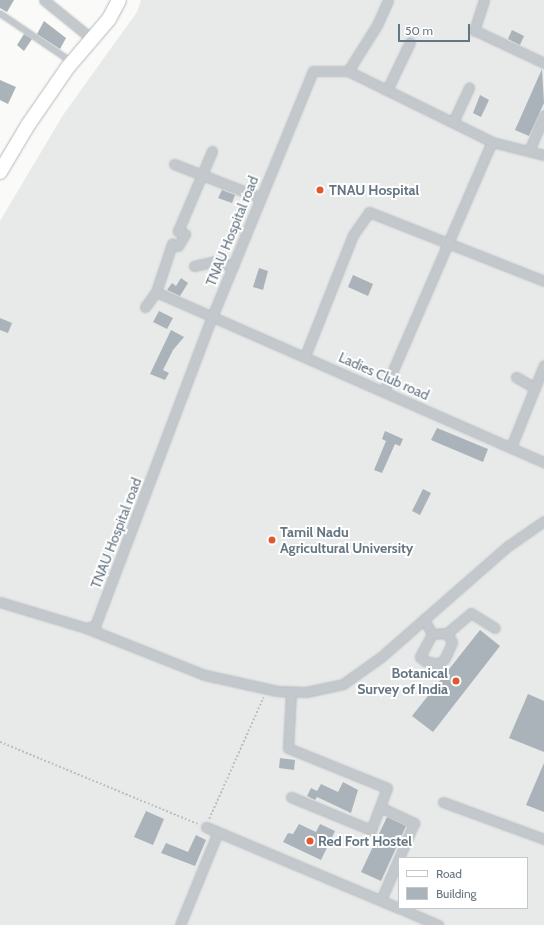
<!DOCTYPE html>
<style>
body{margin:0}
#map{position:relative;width:544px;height:925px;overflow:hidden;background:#fafaf8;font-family:Cabin,sans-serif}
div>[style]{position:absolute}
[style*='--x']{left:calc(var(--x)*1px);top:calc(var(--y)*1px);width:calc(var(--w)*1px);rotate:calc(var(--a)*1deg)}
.built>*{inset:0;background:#e8e9e9}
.building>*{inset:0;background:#aab3b9}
.path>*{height:1.5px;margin-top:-0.75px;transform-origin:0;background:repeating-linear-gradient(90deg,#bbbfc2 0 2px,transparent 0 4px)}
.roads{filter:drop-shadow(0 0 1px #b5babe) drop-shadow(0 0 1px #b5babe)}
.lane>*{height:4.5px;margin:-2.25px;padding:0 2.25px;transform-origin:2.25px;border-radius:2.25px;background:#c3c8cc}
.street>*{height:9px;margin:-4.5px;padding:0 4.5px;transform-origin:4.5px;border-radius:4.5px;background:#c3c8cc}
.primary>*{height:14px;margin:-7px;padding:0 7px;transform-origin:7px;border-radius:7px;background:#fff}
.dots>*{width:11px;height:11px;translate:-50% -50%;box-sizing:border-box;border:2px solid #fff;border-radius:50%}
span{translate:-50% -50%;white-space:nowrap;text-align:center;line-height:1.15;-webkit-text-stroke:4px #fff;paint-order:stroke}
.poi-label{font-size:14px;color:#657683;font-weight:700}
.left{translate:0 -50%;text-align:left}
.right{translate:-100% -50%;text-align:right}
.street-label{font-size:14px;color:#657683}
.legend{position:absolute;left:398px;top:857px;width:130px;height:52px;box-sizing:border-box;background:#fff;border:1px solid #c1c8cd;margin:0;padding:5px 7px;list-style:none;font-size:12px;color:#657683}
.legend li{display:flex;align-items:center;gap:8px;height:20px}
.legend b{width:20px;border:1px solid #c1c8cd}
.scale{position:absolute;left:398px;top:24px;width:72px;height:18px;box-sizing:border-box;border:2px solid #657683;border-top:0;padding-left:5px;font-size:12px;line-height:14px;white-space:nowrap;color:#657683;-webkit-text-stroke:3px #fff;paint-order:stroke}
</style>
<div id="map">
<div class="built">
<i style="clip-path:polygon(evenodd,141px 0,544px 0,544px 925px,0 925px,0 221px,63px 115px,137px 12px,141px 0,399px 858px,527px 858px,527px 908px,399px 908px,399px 858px)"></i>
</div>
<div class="building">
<i style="clip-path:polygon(0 0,14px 0,7px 12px,0 8px)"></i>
<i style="clip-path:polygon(44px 21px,66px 38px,60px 49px,37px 34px)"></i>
<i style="clip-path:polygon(512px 30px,524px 36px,520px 45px,508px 39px)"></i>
<i style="clip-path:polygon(24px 34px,32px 39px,24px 51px,17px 45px)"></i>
<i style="clip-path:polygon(542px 69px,544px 103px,529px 136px,515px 130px)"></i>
<i style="clip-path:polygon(0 80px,16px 87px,8px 104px,0 100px)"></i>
<i style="clip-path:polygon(480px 95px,489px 100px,481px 117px,473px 113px)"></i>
<i style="clip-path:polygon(222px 190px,235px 195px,232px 203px,218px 198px)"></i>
<i style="clip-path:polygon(259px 268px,268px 271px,263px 290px,253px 287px)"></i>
<i style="clip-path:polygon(353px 275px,373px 284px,368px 296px,348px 287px)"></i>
<i style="clip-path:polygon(181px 278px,188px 283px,180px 296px,167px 290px,172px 283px,176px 286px)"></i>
<i style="clip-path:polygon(159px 311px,173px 318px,167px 329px,153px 322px)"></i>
<i style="clip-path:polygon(0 318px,12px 323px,8px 333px,0 330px)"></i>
<i style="clip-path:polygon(171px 330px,184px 337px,173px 350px,163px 370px,169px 373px,165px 380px,150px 374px)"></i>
<i style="clip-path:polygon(437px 428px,488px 449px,483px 462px,431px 440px)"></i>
<i style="clip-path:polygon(385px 431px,403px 439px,400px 446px,395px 444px,382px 473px,374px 470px,386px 441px,382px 439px)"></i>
<i style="clip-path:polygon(423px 489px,431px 493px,420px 515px,412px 511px)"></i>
<i style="clip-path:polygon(480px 630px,500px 646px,433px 732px,412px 716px)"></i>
<i style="clip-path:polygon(528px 694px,544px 701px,544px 752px,509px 738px)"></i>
<i style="clip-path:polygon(280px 758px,295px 760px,294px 770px,279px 768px)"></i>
<i style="clip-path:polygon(544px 763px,544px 812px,526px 805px)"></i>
<i style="clip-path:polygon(343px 782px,358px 790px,351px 813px,317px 797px,315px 800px,307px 796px,311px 788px,317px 791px,321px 784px,338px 792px)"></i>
<i style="clip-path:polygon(146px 811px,164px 819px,153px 845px,134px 837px)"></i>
<i style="clip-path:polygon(387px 817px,406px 826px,381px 881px,361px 872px)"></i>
<i style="clip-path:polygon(299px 824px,316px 832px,320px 824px,335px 831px,321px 860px,283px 842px,288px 833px,293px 834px)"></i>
<i style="clip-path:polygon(196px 835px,206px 840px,195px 866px,161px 853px,166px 843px,188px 852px)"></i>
</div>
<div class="path">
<i style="--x:0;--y:742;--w:214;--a:22.5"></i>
<i style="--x:209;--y:819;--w:133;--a:-65.9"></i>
</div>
<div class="roads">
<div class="lane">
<i style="--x:0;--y:13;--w:86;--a:34.1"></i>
</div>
<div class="street">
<i style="--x:44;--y:0;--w:62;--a:39.1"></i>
<i style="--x:484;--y:0;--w:32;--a:108"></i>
<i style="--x:474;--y:30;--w:77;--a:25.2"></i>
<i style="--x:348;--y:71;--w:54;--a:-57.8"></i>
<i style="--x:377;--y:25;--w:27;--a:-66"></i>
<i style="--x:387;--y:90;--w:53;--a:-64.4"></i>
<i style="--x:453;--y:122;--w:38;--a:-65"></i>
<i style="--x:529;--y:151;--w:39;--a:-67"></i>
<i style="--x:174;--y:164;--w:93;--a:21.3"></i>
<i style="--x:194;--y:266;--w:22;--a:-13"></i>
<i style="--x:215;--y:261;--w:19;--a:16"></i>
<i style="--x:156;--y:292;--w:424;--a:23.7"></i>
<i style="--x:145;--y:307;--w:19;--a:-54"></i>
<i style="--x:156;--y:292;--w:51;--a:-71.6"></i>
<i style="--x:172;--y:244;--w:6;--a:18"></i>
<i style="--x:178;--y:246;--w:14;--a:-60"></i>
<i style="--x:185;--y:234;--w:8;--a:-157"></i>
<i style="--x:178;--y:231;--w:87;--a:-67"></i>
<i style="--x:305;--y:356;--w:130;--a:-68.4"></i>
<i style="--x:353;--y:235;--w:28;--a:-55"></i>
<i style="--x:369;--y:212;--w:188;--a:21.5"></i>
<i style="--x:516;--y:377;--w:22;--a:30"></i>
<i style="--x:384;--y:391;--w:271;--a:-66.6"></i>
<i style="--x:511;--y:447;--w:88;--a:-68.1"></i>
<i style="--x:0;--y:602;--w:90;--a:16.8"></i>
<i style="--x:86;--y:628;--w:128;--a:21.6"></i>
<i style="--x:205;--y:675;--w:74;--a:12.5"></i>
<i style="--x:277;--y:691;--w:29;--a:2"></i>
<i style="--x:306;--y:692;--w:38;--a:-12"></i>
<i style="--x:343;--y:684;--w:47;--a:-35.4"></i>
<i style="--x:381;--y:657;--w:169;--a:-41.2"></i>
<i style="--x:508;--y:546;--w:44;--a:-34.8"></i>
<i style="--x:424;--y:619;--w:17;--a:62"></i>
<i style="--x:432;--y:634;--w:26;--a:118"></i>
<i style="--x:420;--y:657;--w:6;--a:39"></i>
<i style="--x:425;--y:661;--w:14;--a:12"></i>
<i style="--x:439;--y:664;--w:8;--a:-45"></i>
<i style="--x:445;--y:658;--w:17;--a:-66"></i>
<i style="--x:452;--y:642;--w:10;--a:-119"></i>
<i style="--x:86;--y:628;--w:9;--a:-13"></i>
<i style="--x:95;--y:626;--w:330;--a:-69.3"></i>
<i style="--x:212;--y:317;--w:266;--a:-67.7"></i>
<i style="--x:313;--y:71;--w:35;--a:0"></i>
<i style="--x:348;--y:71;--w:161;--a:26.2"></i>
<i style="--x:492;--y:142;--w:54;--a:14"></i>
<i style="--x:432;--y:634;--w:15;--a:-4"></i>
<i style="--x:447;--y:633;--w:31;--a:-40"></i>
<i style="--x:471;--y:613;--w:28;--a:32"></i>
<i style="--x:291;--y:797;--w:87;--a:22.4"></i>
<i style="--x:371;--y:830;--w:45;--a:-69.1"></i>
<i style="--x:387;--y:788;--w:107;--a:-158"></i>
<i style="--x:288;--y:748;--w:56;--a:-86.9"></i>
<i style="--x:443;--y:802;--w:108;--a:20.1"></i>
<i style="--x:380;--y:807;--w:38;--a:25"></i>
<i style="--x:414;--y:823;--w:84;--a:113.2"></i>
<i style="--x:206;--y:827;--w:209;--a:22.8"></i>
<i style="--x:399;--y:908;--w:43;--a:23.6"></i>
<i style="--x:180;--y:925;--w:100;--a:-67.8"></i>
</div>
<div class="primary">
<i style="--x:0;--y:172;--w:55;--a:-59.2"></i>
<i style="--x:28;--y:125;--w:70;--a:-55.4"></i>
<i style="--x:68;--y:67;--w:63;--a:-49.5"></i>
<i style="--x:109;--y:19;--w:21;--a:-62"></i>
</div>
</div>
<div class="dots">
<i style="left:320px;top:190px;background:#e4572e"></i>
<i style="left:272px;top:540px;background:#e4572e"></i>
<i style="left:456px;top:681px;background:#e4572e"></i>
<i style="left:310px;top:841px;background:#e4572e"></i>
</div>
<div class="poi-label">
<span class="left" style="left:329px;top:190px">TNAU Hospital</span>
<span class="left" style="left:280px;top:540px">Tamil Nadu<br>Agricultural University</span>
<span class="right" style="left:448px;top:681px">Botanical<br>Survey of India</span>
<span class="left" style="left:318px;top:841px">Red Fort Hostel</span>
</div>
<div class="street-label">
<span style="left:232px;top:231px;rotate:-68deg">TNAU Hospital road</span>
<span style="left:384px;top:376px;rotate:24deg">Ladies Club road</span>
<span style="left:116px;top:533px;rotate:-69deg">TNAU Hospital road</span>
</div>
<ul class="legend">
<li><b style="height:5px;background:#fff"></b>Road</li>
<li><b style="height:11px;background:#aab3b9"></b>Building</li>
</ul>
<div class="scale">50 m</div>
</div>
